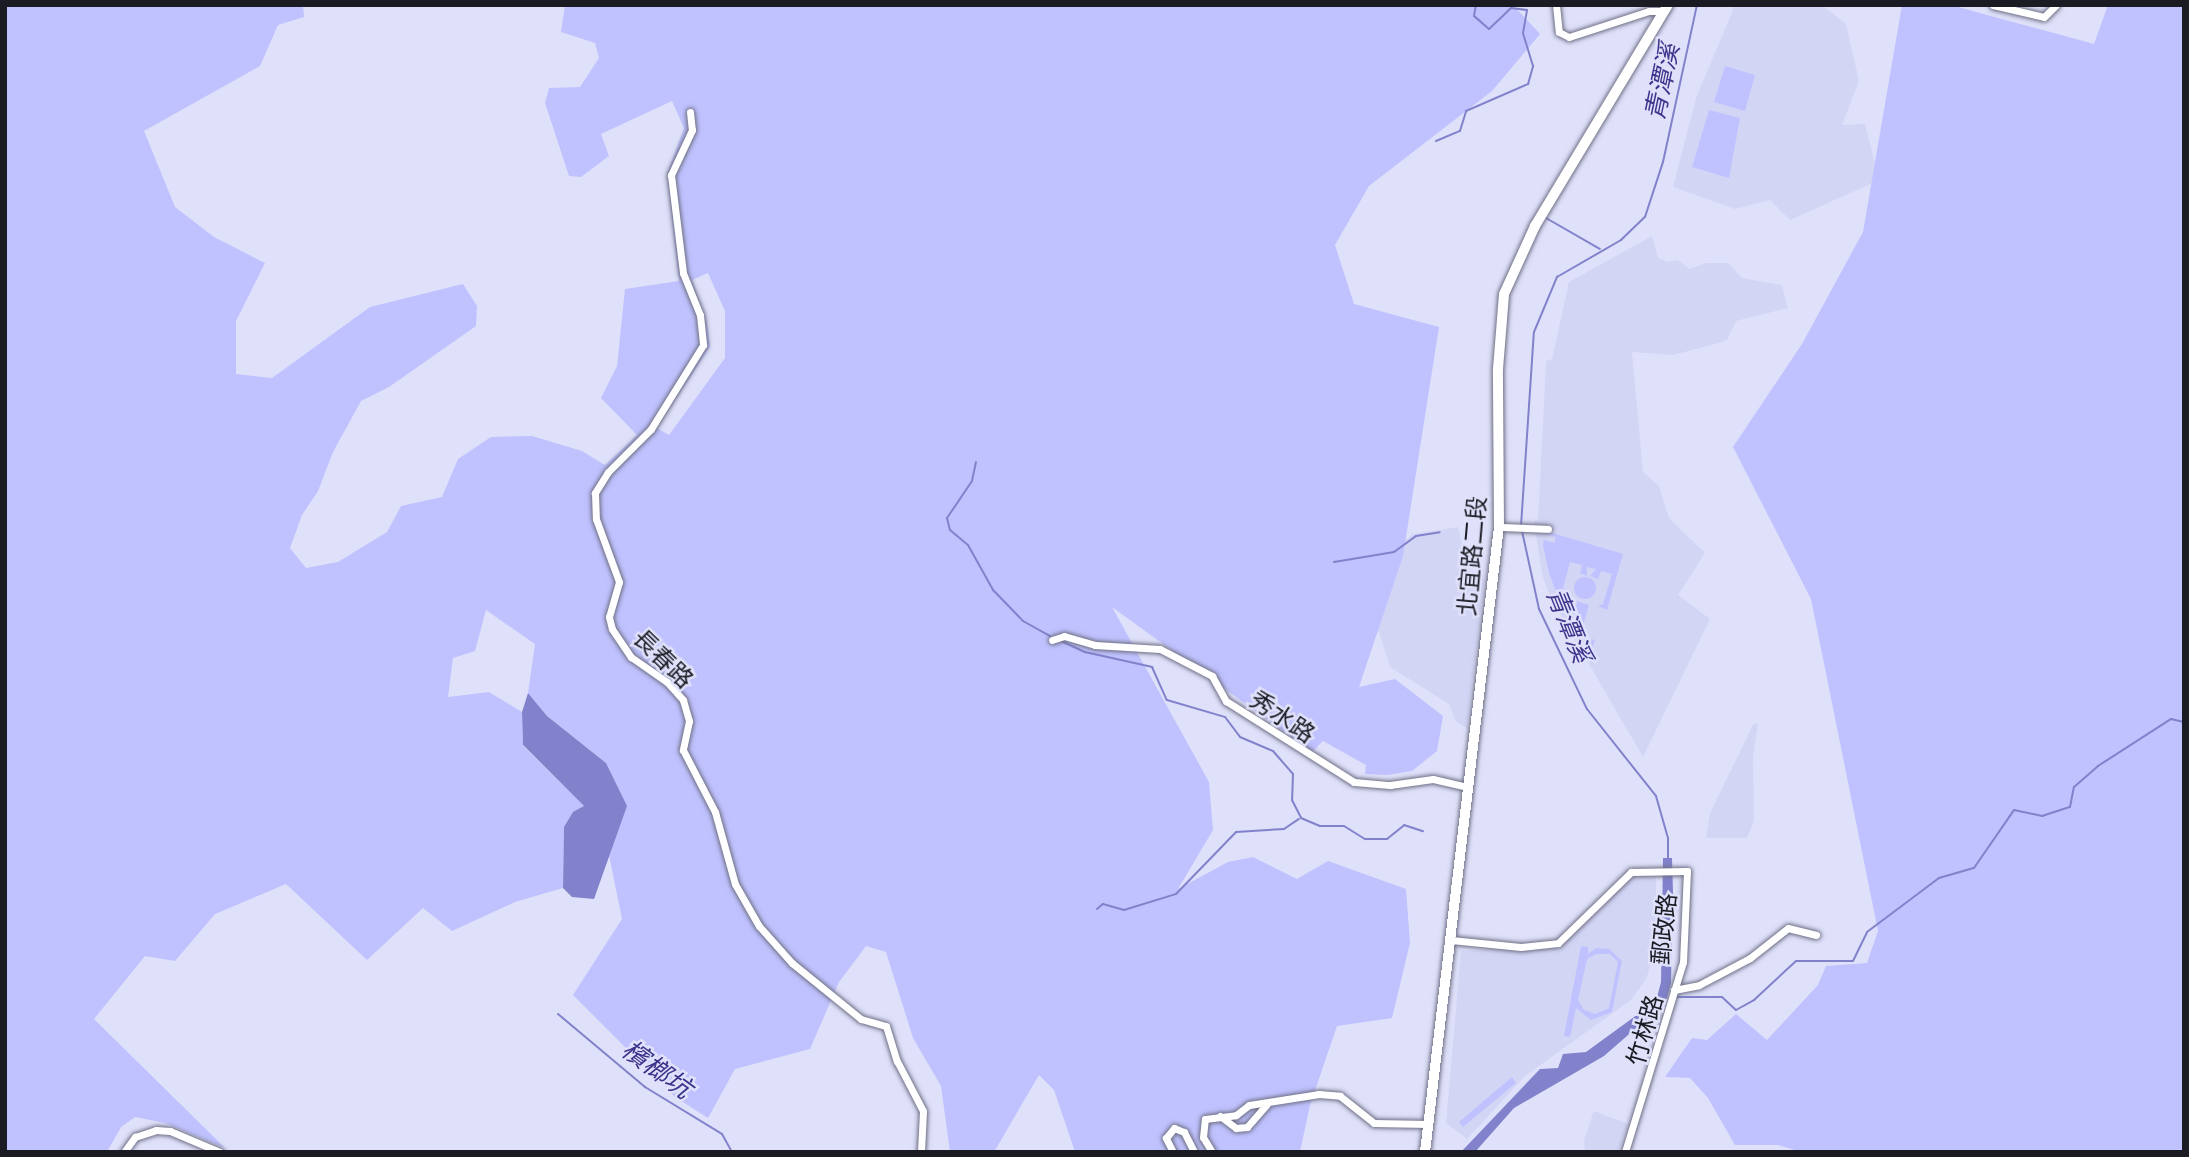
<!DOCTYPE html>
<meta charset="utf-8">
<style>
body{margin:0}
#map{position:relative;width:2189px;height:1157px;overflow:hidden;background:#dfe1fa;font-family:Manrope,"Noto Sans TC",sans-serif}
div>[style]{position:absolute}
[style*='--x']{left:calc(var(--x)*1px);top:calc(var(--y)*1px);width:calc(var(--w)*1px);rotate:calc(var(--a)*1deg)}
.built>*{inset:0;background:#d3d5f5}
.green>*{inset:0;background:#bfc2fe}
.round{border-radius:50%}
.water>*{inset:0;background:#8182cb}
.stream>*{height:2px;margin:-1px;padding:0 1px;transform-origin:1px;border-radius:1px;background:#8182cb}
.roads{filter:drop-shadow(0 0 2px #6f7086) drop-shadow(0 0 2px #6f7086)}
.minor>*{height:7px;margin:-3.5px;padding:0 3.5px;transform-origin:3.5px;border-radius:3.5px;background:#fff}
.major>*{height:10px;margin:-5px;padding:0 5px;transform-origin:5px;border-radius:5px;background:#fff}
span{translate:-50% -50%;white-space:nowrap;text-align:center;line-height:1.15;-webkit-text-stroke:5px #dfe1fa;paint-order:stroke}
.street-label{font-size:24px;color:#1a1b23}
.water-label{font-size:26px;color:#3d358c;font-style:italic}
.frame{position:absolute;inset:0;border:7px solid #1a1b23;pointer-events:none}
</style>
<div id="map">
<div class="built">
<i style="clip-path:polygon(1735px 5px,1822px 5px,1846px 24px,1859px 81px,1842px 125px,1865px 124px,1879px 180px,1790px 220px,1770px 200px,1735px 209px,1673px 187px,1696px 98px)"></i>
<i style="clip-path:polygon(1652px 236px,1658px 258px,1668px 262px,1678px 260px,1689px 269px,1706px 263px,1728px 263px,1742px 278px,1782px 285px,1788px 308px,1736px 321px,1727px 340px,1715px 344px,1673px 355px,1632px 352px,1643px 472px,1659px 486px,1669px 518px,1705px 553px,1678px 595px,1710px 619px,1643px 757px,1551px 599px,1542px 574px,1534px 521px,1538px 520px,1546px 361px,1552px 359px,1569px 282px)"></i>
<i style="clip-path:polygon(1458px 527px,1469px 571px,1483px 573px,1484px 582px,1467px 728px,1456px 722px,1449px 704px,1390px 667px,1376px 623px,1393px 550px,1413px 534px)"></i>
<i style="clip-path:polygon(1758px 723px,1753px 758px,1754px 821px,1747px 838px,1706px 838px,1710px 813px,1753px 725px)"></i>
<i style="clip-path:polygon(1656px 874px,1656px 949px,1646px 979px,1631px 1000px,1525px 1076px,1467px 1139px,1446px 1123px,1461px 951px,1561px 946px,1621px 883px,1633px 875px)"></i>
<i style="clip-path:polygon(1594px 1111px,1628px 1124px,1618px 1152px,1585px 1152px,1584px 1140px)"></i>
</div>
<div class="green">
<i style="clip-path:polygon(evenodd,5px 5px,303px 5px,304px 17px,278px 25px,260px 66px,144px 131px,175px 207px,214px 237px,265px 263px,236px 321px,236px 374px,272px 378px,370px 307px,463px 284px,477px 306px,476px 326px,389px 387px,361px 401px,333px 452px,318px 491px,302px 515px,290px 548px,306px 568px,338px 562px,387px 532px,401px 506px,442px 497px,458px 459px,491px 437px,532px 436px,582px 451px,605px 465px,637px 435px,601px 398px,617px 366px,625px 289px,679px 281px,667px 174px,684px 128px,672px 101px,601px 134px,609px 156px,581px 177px,569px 176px,545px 103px,549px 88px,580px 87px,599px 58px,595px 43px,561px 32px,565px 5px,1513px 5px,1540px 34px,1492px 91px,1369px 186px,1335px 245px,1354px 304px,1439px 327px,1403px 556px,1359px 687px,1395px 679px,1443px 716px,1437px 751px,1412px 771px,1387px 775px,1365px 774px,1366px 765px,1323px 741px,1312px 752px,1112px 607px,1209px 782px,1213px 830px,1178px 889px,1228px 862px,1253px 857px,1297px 879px,1328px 861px,1406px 889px,1410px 943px,1392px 1018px,1337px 1026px,1310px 1105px,1300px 1152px,1075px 1152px,1054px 1090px,1039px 1075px,994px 1152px,950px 1152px,941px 1086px,913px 1038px,886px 952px,866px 946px,839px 982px,810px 1049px,735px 1069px,708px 1118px,675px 1097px,573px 995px,622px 919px,608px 850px,626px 806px,606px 763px,547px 716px,528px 693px,535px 644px,486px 610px,475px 651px,453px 658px,448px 697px,489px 692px,522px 712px,523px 746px,585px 807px,564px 827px,563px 888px,515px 902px,452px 931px,423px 908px,367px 960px,286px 884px,215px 914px,175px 961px,145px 956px,94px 1019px,225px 1148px,165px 1123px,135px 1117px,121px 1127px,107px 1152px,5px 1152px,5px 5px,708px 273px,725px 311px,725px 358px,669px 435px,657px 428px,710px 347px,707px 322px,692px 280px,708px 273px)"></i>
<i style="clip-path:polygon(1902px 5px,1951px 5px,2094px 44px,2108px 5px,2184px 5px,2184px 1152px,1801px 1152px,1778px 1145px,1735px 1145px,1708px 1098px,1690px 1078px,1665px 1077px,1692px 1038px,1707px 1040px,1736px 1014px,1767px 1040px,1818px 985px,1826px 966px,1867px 963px,1878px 931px,1811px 599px,1733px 447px,1802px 344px,1863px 232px)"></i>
<i style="clip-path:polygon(1725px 66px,1755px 75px,1745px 111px,1714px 102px)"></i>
<i style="clip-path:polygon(1709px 110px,1740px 118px,1729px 178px,1692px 167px)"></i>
<i style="clip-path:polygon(1549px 532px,1623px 554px,1607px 610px,1598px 606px,1603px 604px,1612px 574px,1601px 571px,1598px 579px,1590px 576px,1596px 569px,1587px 567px,1587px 576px,1580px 573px,1582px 565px,1570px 562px,1562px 592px,1566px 598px,1589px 605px,1580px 636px,1595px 640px,1590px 654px,1558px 597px,1549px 573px,1543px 545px,1544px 540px,1554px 543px,1556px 537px,1546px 534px)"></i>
<i class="round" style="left:1574px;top:577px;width:22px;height:22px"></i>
<i style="clip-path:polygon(evenodd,1581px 946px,1588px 947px,1588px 954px,1596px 948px,1609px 949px,1622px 961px,1612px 1012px,1591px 1020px,1576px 1008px,1570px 1037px,1564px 1036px,1581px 946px,1596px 954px,1610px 954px,1618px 962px,1609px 1008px,1595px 1014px,1584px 1010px,1578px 1000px,1587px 959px,1596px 954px)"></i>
<i style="clip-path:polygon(1512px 1077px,1516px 1083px,1463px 1127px,1459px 1122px)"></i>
</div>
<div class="water">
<i style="clip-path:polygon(528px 693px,547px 716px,606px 763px,627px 806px,594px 899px,572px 897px,563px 888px,564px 827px,573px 812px,584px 806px,523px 745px,522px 712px)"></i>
<i style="clip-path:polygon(1663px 858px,1672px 858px,1673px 893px,1671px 983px,1666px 1002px,1604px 1056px,1514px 1108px,1475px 1152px,1461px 1152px,1540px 1069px,1558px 1068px,1563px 1054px,1586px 1052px,1656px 1001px,1661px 982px)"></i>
</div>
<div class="stream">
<i style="--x:1436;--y:141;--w:26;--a:-23"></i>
<i style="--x:1460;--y:131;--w:21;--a:-73"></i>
<i style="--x:1466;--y:111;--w:68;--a:-23.5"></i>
<i style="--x:1528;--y:84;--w:19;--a:-74"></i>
<i style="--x:1533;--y:66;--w:34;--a:-107"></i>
<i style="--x:1523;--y:33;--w:23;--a:-80"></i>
<i style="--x:1527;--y:10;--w:16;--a:-173"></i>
<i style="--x:1511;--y:8;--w:30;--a:136"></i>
<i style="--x:1489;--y:29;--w:20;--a:-139"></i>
<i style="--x:1474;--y:16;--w:11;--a:-80"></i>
<i style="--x:1546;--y:218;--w:62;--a:29.9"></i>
<i style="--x:976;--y:462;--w:19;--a:102"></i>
<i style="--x:972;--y:481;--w:45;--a:124"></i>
<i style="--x:947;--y:518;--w:12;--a:76"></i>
<i style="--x:950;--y:530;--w:23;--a:40"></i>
<i style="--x:968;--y:545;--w:51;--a:60.9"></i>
<i style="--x:993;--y:590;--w:43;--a:45.9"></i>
<i style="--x:1023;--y:621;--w:31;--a:29"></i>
<i style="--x:1521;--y:526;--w:194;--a:-86.2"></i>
<i style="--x:1534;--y:332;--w:60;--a:-67.3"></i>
<i style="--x:1557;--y:277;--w:74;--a:-30"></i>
<i style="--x:1621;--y:240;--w:33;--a:-44"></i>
<i style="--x:1645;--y:217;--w:58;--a:-71.9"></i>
<i style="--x:1663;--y:162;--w:161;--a:-77.8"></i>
<i style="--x:1522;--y:531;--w:80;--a:77.7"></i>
<i style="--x:1539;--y:609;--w:111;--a:64.4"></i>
<i style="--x:1587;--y:709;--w:111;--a:51.6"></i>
<i style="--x:1656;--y:796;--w:44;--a:74.1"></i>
<i style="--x:1668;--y:838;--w:20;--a:90"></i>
<i style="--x:1334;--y:562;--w:61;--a:-9.5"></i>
<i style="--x:1394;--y:552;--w:27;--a:-36"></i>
<i style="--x:1416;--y:536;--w:24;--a:-9"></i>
<i style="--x:1059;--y:640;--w:29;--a:25"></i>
<i style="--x:1085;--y:652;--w:69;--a:12.6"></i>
<i style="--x:1152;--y:667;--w:36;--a:66"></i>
<i style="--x:1167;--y:700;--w:60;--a:16.3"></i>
<i style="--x:1225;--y:717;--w:25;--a:53"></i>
<i style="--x:1240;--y:737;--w:36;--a:23"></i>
<i style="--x:1273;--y:751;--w:30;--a:49"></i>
<i style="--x:1293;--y:774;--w:26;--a:92"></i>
<i style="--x:1292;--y:800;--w:20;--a:63"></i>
<i style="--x:1301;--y:818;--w:21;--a:23"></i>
<i style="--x:1320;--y:826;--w:24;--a:0"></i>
<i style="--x:1344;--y:826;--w:25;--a:32"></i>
<i style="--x:1365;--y:839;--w:22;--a:0"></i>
<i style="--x:1387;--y:839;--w:22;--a:-39"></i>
<i style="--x:1404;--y:825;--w:20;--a:18"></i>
<i style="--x:1097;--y:909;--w:8;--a:-40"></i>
<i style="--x:1103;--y:904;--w:22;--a:16"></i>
<i style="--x:1124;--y:910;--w:54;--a:-17.1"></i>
<i style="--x:1176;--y:894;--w:86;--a:-45.9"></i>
<i style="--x:1236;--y:832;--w:48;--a:-3.6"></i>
<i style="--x:1284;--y:829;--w:18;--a:-34"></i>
<i style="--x:1675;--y:997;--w:47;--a:0"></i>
<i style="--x:1722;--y:997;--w:19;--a:43"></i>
<i style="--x:1736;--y:1010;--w:21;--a:-29"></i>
<i style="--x:1754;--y:1000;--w:57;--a:-42.9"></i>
<i style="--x:1796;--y:961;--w:57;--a:0"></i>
<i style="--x:1853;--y:961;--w:32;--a:-64"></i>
<i style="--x:1867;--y:932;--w:90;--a:-36.9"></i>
<i style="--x:1939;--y:878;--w:36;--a:-16"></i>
<i style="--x:1974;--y:868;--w:70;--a:-55.4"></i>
<i style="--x:2014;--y:810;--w:29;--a:12"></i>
<i style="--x:2042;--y:816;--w:29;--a:-18"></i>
<i style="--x:2070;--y:807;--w:20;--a:-79"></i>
<i style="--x:2074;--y:787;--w:32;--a:-41"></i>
<i style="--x:2098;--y:766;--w:87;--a:-32.8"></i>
<i style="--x:2171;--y:719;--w:13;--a:13"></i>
<i style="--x:558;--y:1014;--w:114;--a:40"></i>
<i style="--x:645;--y:1087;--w:90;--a:31.4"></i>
<i style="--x:722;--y:1134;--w:21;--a:61"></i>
</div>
<div class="roads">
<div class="minor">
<i style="--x:1556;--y:5;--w:27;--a:84"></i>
<i style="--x:1559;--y:32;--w:11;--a:27"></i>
<i style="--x:1569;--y:37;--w:84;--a:-18"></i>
<i style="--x:1649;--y:11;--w:15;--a:0"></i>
<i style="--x:1993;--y:5;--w:52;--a:13.2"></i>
<i style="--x:2044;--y:17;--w:17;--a:-45"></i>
<i style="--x:690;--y:112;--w:18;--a:84"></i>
<i style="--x:692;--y:130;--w:50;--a:115"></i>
<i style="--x:671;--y:175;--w:99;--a:83"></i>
<i style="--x:683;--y:273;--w:45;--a:68"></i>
<i style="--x:700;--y:315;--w:30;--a:84"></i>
<i style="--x:703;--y:345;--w:99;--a:121.8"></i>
<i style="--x:651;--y:429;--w:61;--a:135"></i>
<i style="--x:608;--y:472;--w:25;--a:122"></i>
<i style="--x:595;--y:493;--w:26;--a:88"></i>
<i style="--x:596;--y:519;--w:67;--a:69.9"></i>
<i style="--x:619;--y:582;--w:36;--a:106"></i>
<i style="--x:609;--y:617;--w:12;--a:76"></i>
<i style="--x:612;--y:629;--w:34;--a:56"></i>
<i style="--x:631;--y:657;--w:44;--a:34.8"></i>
<i style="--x:667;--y:682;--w:24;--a:48"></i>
<i style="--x:683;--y:700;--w:22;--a:74"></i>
<i style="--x:689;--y:721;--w:30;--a:102"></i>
<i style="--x:683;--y:750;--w:70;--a:62.7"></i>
<i style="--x:715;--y:812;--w:75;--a:74.5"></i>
<i style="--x:735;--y:884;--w:48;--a:60.3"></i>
<i style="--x:759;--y:926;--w:50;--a:48.3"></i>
<i style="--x:792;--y:963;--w:89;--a:39.1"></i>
<i style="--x:861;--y:1019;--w:26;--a:16"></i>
<i style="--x:886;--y:1026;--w:37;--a:73"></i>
<i style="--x:897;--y:1061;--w:56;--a:62.5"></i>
<i style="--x:923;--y:1111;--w:41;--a:92.8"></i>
<i style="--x:1499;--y:527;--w:49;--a:2.3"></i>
<i style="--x:1052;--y:640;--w:13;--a:-18"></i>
<i style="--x:1064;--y:636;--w:32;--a:16"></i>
<i style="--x:1095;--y:645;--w:65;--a:3.5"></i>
<i style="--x:1160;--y:649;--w:59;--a:27.4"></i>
<i style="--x:1212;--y:676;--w:29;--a:61"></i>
<i style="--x:1226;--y:701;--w:151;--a:32.3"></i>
<i style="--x:1354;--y:782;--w:36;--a:5"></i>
<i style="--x:1390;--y:785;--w:43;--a:-7.9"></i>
<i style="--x:1433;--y:779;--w:36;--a:13"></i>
<i style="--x:1451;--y:940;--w:70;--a:5.7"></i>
<i style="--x:1521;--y:947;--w:37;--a:-6"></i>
<i style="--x:1558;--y:943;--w:102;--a:-44.2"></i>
<i style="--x:1631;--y:872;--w:56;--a:-1"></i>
<i style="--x:1687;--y:871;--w:91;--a:92.5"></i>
<i style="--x:1683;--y:962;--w:199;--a:107"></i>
<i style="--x:1674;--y:990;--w:25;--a:-11"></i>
<i style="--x:1699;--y:985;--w:58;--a:-27.9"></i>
<i style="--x:1750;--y:958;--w:48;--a:-38.3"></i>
<i style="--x:1788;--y:928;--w:29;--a:14"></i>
<i style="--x:1220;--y:1116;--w:20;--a:37"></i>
<i style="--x:1236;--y:1128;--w:11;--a:-5"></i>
<i style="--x:1247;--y:1127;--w:30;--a:-49"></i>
<i style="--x:124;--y:1152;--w:19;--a:-54"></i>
<i style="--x:135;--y:1137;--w:22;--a:-18"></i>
<i style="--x:156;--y:1130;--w:14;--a:4"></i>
<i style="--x:170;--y:1131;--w:54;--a:22.8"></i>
<i style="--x:1173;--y:1152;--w:16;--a:-117"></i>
<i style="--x:1166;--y:1138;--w:13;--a:-51"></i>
<i style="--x:1174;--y:1128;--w:11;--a:22"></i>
<i style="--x:1184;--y:1132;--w:22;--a:63"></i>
<i style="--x:1212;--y:1152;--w:17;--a:-121"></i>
<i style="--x:1203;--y:1137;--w:18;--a:-84"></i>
<i style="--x:1205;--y:1119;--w:31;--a:-7"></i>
<i style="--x:1236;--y:1115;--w:16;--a:-38"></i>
<i style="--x:1249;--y:1105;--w:71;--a:-8.9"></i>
<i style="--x:1319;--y:1094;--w:21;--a:5"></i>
<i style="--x:1340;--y:1096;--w:43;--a:38.5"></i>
<i style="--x:1374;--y:1123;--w:55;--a:1"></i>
</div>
<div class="major">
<i style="--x:1425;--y:1152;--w:629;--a:-83.25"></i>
<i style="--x:1499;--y:527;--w:158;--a:-90.4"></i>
<i style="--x:1498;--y:369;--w:75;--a:-85.4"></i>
<i style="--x:1504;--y:294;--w:75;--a:-65.5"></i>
<i style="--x:1535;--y:226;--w:258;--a:-59"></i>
</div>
</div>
<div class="street-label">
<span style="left:1471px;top:556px;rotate:-85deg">北宜路二段</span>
<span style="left:664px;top:658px;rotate:44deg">長春路</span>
<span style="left:1283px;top:716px;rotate:34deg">秀水路</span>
<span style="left:1663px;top:929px;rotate:-84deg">郵政路</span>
<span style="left:1644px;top:1030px;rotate:-74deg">竹林路</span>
</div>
<div class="water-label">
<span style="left:1662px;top:82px;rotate:-78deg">青潭溪</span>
<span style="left:1569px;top:625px;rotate:68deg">青潭溪</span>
<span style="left:657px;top:1069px;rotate:36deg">檳榔坑</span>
</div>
<div class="frame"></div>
</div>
